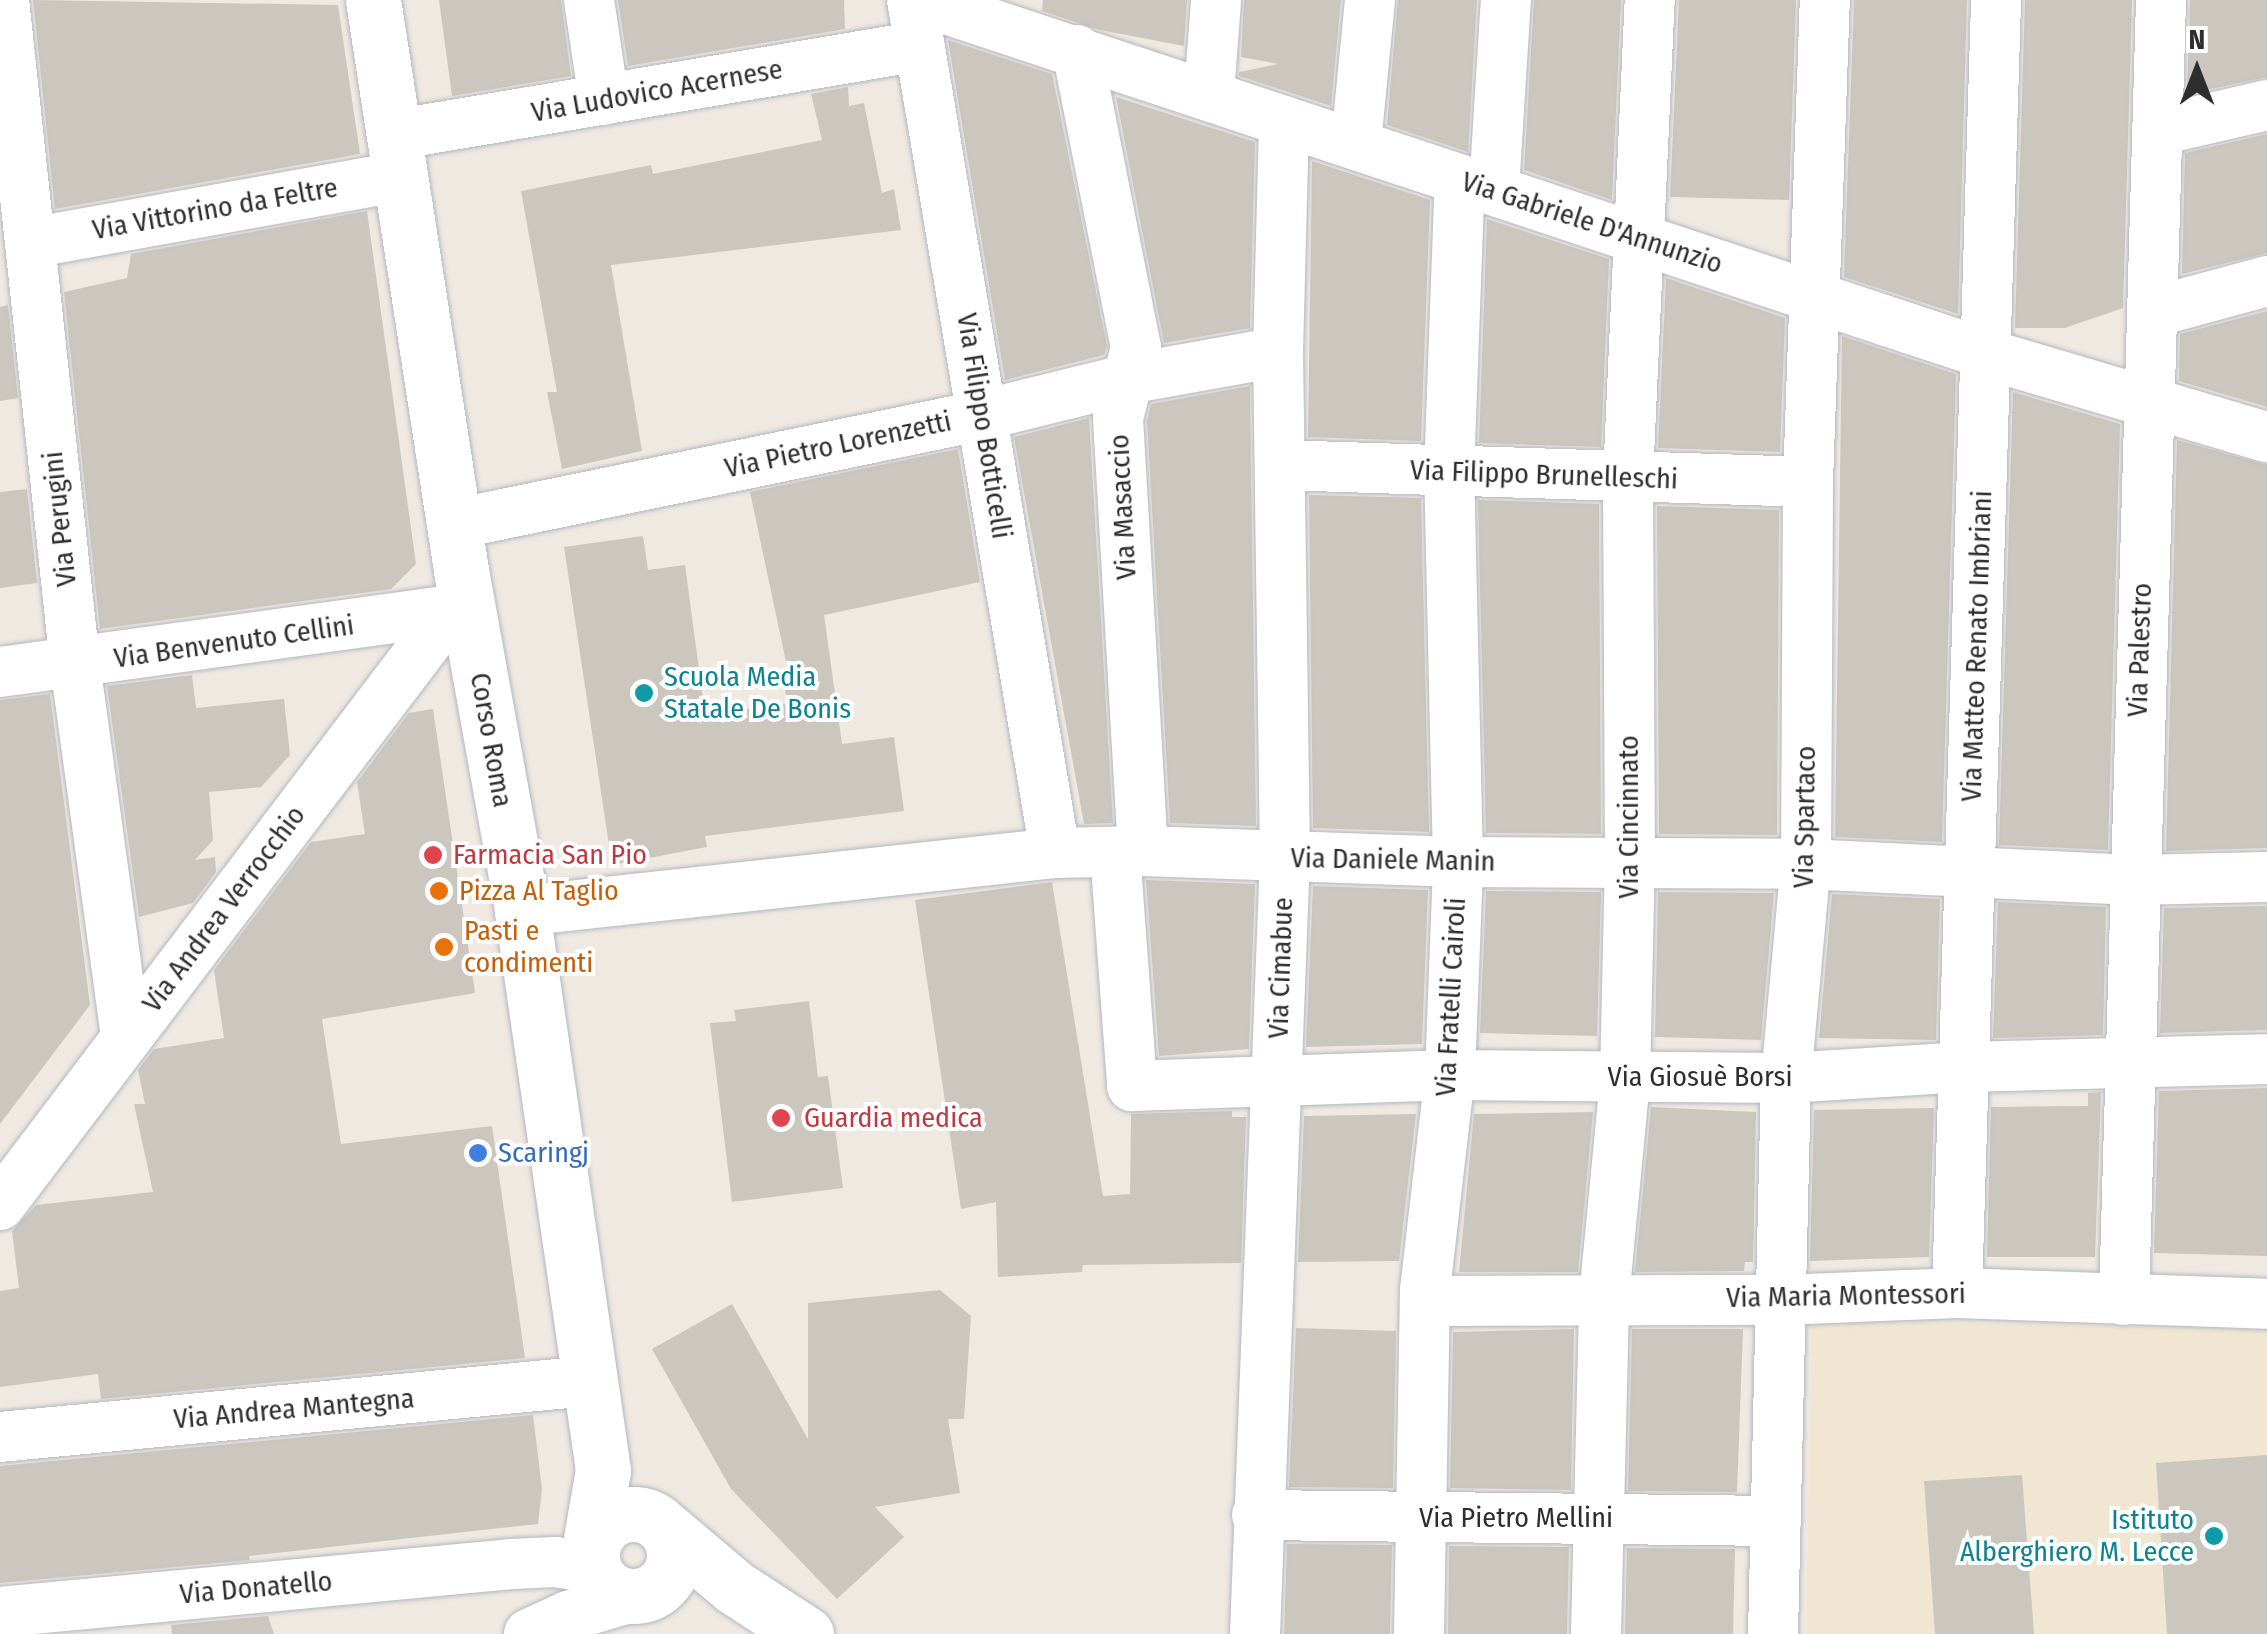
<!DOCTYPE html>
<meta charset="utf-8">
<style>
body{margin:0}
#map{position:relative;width:2267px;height:1634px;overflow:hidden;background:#efe9e1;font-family:"Fira Sans Condensed",sans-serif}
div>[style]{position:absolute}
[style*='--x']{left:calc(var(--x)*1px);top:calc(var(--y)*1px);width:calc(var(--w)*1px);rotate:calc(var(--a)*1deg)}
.education>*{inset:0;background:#f0e6d1}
.building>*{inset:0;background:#cbc7bf}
.roads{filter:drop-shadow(0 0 2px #b4b7c1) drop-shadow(0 0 2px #b4b7c1)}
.street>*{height:50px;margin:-25px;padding:0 25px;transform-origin:25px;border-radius:25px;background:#fff}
.secondary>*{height:55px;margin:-27.5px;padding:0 27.5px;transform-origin:27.5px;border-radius:27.5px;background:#fff}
.secondary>.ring{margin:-27.5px;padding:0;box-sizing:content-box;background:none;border:55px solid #fff;border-radius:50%}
.dots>*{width:28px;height:28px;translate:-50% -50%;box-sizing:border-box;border:5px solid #fff;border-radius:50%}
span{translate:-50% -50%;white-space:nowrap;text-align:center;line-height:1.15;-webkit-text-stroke:8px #fff;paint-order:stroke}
.street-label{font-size:28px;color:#2e2e2e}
.culture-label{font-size:28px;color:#0d838f}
.left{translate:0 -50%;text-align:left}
.right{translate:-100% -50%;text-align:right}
.health-label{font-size:28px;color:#be3a42}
.food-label{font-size:28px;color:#c56008}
.shop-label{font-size:28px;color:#366cbe}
.north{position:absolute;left:2147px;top:20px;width:100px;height:100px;-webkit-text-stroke:8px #fff;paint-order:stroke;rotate:0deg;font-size:28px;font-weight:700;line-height:40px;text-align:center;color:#2e2e2e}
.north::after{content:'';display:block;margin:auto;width:35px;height:45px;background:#2e2e2e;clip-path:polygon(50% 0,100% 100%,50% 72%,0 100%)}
</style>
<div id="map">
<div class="education">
<i style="clip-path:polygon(1812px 1321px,2267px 1329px,2267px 1634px,1806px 1634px)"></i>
</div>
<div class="building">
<i style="clip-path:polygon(33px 0,338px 5px,360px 154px,55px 209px)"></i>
<i style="clip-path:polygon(439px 0,561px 0,571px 76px,452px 96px)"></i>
<i style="clip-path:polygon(618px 0,844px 0,845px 29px,628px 66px)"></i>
<i style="clip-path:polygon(1043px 0,1187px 0,1184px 46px,1100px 30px,1042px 11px)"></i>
<i style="clip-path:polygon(1244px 0,1341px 0,1331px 106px,1239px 76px,1239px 72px,1278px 64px,1241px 57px)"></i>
<i style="clip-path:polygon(1398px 0,1477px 0,1468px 152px,1387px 125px)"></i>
<i style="clip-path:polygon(1534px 0,1621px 0,1612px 200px,1524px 170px)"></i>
<i style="clip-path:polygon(1679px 0,1796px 0,1789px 200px,1670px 197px)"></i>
<i style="clip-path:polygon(1854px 0,1967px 0,1958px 314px,1844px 277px)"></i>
<i style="clip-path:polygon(2025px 0,2132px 0,2123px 308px,2065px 328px,2015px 328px)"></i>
<i style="clip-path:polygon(2190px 0,2267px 0,2267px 77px,2187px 94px)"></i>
<i style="clip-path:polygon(948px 40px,1052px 74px,1107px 346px,1104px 355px,1005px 380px)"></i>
<i style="clip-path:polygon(848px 87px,849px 106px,864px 103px,882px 193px,894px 189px,901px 230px,611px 265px,642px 451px,562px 469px,547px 392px,557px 392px,521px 191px,651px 165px,653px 174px,822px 140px,811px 94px)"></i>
<i style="clip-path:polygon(1116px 97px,1255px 142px,1250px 328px,1164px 343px)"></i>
<i style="clip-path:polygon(2267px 134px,2267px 253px,2182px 274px,2185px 153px)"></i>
<i style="clip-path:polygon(1312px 161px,1430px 200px,1421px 441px,1308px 437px)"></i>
<i style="clip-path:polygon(367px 211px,416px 564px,391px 589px,100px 629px,64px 292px,127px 278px,131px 254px)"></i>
<i style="clip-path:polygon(1487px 219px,1609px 259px,1601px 447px,1479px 443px)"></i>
<i style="clip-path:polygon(1666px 278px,1785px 318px,1780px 452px,1658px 448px)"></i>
<i style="clip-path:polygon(8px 305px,18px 398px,0 401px,0 307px)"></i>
<i style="clip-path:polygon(2267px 311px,2267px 407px,2179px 381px,2180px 334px)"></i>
<i style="clip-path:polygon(1842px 336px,1956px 374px,1942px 842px,1835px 837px)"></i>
<i style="clip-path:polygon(1250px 386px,1256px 826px,1170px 823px,1147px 421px,1151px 404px)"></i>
<i style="clip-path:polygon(2013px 392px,2120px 424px,2108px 850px,1999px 845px)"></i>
<i style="clip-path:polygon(1089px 418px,1113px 823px,1084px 824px,1014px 437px)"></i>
<i style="clip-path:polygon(2177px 440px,2267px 465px,2267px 848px,2166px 851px)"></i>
<i style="clip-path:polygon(958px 449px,980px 582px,824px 615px,842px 744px,894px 737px,904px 811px,705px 836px,707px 847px,612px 865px,564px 547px,643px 536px,648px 570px,685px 565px,705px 714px,787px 704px,784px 682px,790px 681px,750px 492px)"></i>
<i style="clip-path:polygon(27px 489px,37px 583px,0 588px,0 492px)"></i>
<i style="clip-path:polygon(1309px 495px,1421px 498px,1429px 832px,1313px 828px)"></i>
<i style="clip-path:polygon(1478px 500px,1599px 504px,1601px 834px,1486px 833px)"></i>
<i style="clip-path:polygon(1657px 506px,1779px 510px,1777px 835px,1659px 834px)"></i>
<i style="clip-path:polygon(192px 675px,196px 708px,284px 699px,290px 755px,261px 787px,209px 792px,213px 840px,195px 860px,215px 857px,216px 872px,193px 903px,139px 917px,107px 686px)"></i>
<i style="clip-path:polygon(50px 694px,90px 1005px,0 1124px,0 700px)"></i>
<i style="clip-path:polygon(433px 709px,475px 993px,322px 1019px,341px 1144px,492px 1126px,525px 1358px,101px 1399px,98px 1374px,0 1387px,0 1291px,19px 1288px,12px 1231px,36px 1205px,153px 1192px,134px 1104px,145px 1104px,138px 1070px,154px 1049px,224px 1038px,214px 970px,311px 842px,365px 834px,357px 782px,409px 713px)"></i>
<i style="clip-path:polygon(1146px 880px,1255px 884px,1249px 1049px,1159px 1056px)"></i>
<i style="clip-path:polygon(1052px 882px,1103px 1196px,1130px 1194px,1131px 1114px,1232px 1111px,1232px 1117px,1246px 1117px,1241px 1263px,1083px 1265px,1082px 1272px,998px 1277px,996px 1202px,961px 1209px,915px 900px)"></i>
<i style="clip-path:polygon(1313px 886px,1428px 890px,1422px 1044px,1306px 1047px)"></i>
<i style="clip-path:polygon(1486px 891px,1601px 892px,1597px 1036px,1480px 1033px)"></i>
<i style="clip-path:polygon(1658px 892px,1774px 893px,1761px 1040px,1655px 1037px)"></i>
<i style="clip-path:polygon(1832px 894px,1940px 899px,1936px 1040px,1819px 1038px)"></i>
<i style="clip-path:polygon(1998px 902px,2106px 907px,2103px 1035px,1993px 1038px)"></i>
<i style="clip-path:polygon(2267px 906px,2267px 1030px,2160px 1033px,2164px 908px)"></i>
<i style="clip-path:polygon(809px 1001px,818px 1077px,828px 1076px,843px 1188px,732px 1202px,710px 1023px,736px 1021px,734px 1010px)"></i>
<i style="clip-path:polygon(2267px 1088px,2267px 1256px,2154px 1253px,2159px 1091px)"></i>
<i style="clip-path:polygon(2101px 1092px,2095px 1257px,1987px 1257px,1991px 1107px,2088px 1106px,2088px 1093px)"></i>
<i style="clip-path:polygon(1651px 1107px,1756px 1112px,1753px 1262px,1745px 1262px,1744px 1271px,1635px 1272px)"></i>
<i style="clip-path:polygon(1934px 1108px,1929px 1257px,1810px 1261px,1814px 1110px)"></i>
<i style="clip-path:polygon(1593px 1112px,1578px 1272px,1459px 1272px,1474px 1114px)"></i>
<i style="clip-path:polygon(1416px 1114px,1399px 1261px,1298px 1262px,1304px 1116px)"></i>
<i style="clip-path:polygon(940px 1290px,971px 1316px,964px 1419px,948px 1419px,960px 1493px,875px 1507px,904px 1537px,837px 1599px,731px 1489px,652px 1349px,732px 1304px,808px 1439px,808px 1303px)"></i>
<i style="clip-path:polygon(1296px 1328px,1396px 1331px,1393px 1488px,1289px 1487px)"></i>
<i style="clip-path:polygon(1574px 1329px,1571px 1490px,1450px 1488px,1453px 1332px)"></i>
<i style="clip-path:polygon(1632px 1329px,1743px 1329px,1737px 1492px,1628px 1491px)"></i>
<i style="clip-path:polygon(533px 1415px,542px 1489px,538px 1524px,249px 1556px,250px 1560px,0 1583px,0 1466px)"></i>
<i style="clip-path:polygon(2267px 1455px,2267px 1634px,2167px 1634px,2156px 1463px)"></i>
<i style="clip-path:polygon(2022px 1475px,2034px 1634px,1935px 1634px,1924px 1481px)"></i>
<i style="clip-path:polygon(1287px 1544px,1392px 1545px,1390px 1634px,1284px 1634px)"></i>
<i style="clip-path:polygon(1449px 1546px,1569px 1547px,1567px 1634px,1448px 1634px)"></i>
<i style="clip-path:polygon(1627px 1548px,1735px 1549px,1733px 1634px,1625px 1634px)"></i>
<i style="clip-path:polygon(268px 1616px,274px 1634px,172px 1634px,171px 1625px)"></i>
</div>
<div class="roads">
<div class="street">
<i style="--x:4;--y:0;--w:668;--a:83.9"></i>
<i style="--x:75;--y:664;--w:377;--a:82.2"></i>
<i style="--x:589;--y:0;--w:101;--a:81.5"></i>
<i style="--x:912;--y:0;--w:865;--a:80.48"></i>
<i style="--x:919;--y:0;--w:1124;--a:18.35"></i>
<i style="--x:1986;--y:354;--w:293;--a:16.5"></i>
<i style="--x:1077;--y:50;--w:303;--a:78.8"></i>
<i style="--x:1136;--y:347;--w:73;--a:104.2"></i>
<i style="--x:1118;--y:418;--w:434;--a:86.7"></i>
<i style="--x:1209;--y:94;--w:94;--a:-85.7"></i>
<i style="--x:2159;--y:130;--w:111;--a:-13"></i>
<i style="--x:393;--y:135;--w:534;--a:-9.59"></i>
<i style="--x:1356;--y:143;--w:144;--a:-84.4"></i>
<i style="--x:1494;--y:189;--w:189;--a:-86.4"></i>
<i style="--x:30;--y:243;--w:377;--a:-10.2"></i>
<i style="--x:2153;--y:312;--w:118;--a:-15.2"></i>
<i style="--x:1280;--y:465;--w:528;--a:1.84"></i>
<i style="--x:455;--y:524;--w:539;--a:-11.66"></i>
<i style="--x:983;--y:415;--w:149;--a:-13.9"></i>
<i style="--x:1128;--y:379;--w:152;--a:-10.2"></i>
<i style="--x:0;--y:672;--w:469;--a:-7.8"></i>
<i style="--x:1115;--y:852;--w:235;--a:85.8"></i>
<i style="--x:1132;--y:1086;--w:318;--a:-2"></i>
<i style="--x:1450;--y:1075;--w:336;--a:0.5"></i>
<i style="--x:1786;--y:1078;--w:180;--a:-3.5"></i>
<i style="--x:1966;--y:1067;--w:301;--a:-1.5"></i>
<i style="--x:522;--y:911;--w:536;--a:-6.21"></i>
<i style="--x:1055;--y:853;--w:88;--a:-1.3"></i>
<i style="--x:1143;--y:851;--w:315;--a:2"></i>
<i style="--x:1458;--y:862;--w:348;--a:0.3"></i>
<i style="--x:1806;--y:864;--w:327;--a:2.8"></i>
<i style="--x:2133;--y:880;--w:134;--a:-1.3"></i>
<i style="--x:0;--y:1205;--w:743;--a:-52.82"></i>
<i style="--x:1957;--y:1293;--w:1294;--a:-88.27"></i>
<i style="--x:2124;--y:1300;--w:1301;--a:-88.37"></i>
<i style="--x:1425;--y:1301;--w:357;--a:-0.2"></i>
<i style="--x:1782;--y:1300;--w:175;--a:-2.3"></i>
<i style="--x:1957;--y:1293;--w:310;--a:2"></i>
<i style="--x:0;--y:1437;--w:592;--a:-5.43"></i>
<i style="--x:1257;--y:1515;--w:519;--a:0.66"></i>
<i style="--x:0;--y:1612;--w:514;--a:-5.36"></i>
<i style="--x:512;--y:1564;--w:43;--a:-2.7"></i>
<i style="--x:555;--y:1562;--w:36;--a:9"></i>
<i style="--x:529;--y:1634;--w:43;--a:-24.8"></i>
<i style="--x:568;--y:1616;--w:74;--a:-16.5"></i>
<i style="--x:1255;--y:1634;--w:777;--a:-87.79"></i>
<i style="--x:1285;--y:858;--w:506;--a:-90.79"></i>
<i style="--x:1278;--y:352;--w:231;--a:-88.5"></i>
<i style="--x:1419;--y:1634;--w:344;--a:-89"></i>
<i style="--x:1425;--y:1290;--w:216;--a:-83.4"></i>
<i style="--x:1450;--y:1075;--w:213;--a:-87.8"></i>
<i style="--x:1458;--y:862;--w:389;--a:-91.3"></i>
<i style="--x:1449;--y:473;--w:294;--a:-87.9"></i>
<i style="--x:1596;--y:1634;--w:336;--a:-88.6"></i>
<i style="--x:1604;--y:1298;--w:221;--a:-84.5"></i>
<i style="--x:1625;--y:1078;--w:216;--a:-88.7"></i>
<i style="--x:1630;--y:862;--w:384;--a:-90.3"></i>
<i style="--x:1628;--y:478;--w:479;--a:-87.4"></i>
<i style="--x:1773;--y:1634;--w:556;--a:-88.66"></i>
<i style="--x:1786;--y:1078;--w:215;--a:-84.7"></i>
<i style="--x:1806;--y:864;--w:382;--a:-89.7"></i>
<i style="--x:1808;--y:482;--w:482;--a:-88"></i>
</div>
<div class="secondary">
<i style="--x:373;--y:0;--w:583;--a:81.22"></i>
<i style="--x:462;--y:576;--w:340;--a:79.8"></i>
<i style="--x:522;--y:911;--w:565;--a:81.76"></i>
<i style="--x:603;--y:1470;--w:70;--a:99.9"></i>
<i class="ring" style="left:592px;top:1514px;width:27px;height:27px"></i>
<i style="--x:668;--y:1531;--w:87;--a:40.3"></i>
<i style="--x:734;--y:1587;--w:86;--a:33.1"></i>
</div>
</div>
<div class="dots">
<i style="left:644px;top:693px;background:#0f9aa8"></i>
<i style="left:433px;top:855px;background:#e0444e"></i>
<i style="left:439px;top:891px;background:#e8710a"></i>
<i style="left:444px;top:947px;background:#e8710a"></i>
<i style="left:781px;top:1118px;background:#e0444e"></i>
<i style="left:478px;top:1153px;background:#3f7fe0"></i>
<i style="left:2214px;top:1536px;background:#0f9aa8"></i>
</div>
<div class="street-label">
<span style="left:657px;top:91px;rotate:-10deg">Via Ludovico Acernese</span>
<span style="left:215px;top:209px;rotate:-10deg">Via Vittorino da Feltre</span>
<span style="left:1592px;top:223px;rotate:18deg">Via Gabriele D'Annunzio</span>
<span style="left:984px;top:426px;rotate:81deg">Via Filippo Botticelli</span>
<span style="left:838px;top:445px;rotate:-12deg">Via Pietro Lorenzetti</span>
<span style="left:1544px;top:475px;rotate:2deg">Via Filippo Brunelleschi</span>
<span style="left:1123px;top:507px;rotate:-93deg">Via Masaccio</span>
<span style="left:60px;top:519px;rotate:-96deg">Via Perugini</span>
<span style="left:234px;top:642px;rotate:-8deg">Via Benvenuto Cellini</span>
<span style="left:1977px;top:646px;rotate:-88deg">Via Matteo Renato Imbriani</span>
<span style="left:2140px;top:650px;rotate:-88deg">Via Palestro</span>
<span style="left:491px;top:740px;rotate:80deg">Corso Roma</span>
<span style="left:1629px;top:817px;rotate:-90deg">Via Cincinnato</span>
<span style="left:1805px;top:817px;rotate:-89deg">Via Spartaco</span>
<span style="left:1393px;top:860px;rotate:1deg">Via Daniele Manin</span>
<span style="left:224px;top:909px;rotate:-53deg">Via Andrea Verrocchio</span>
<span style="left:1281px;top:968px;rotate:-88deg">Via Cimabue</span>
<span style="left:1451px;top:997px;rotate:-87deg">Via Fratelli Cairoli</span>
<span style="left:1700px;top:1077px">Via Giosuè Borsi</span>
<span style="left:1846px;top:1296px;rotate:-1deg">Via Maria Montessori</span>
<span style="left:294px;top:1409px;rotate:-5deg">Via Andrea Mantegna</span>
<span style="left:1516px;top:1518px">Via Pietro Mellini</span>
<span style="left:256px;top:1588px;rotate:-5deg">Via Donatello</span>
</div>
<div class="culture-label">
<span class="left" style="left:664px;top:693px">Scuola Media<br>Statale De Bonis</span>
<span class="right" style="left:2194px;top:1536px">Istituto<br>Alberghiero M. Lecce</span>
</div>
<div class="health-label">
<span class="left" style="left:453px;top:855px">Farmacia San Pio</span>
<span class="left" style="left:804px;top:1118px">Guardia medica</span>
</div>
<div class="food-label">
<span class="left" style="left:459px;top:891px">Pizza Al Taglio</span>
<span class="left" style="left:464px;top:947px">Pasti e<br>condimenti</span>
</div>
<div class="shop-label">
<span class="left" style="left:498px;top:1153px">Scaringj</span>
</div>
<div class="north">N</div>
</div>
